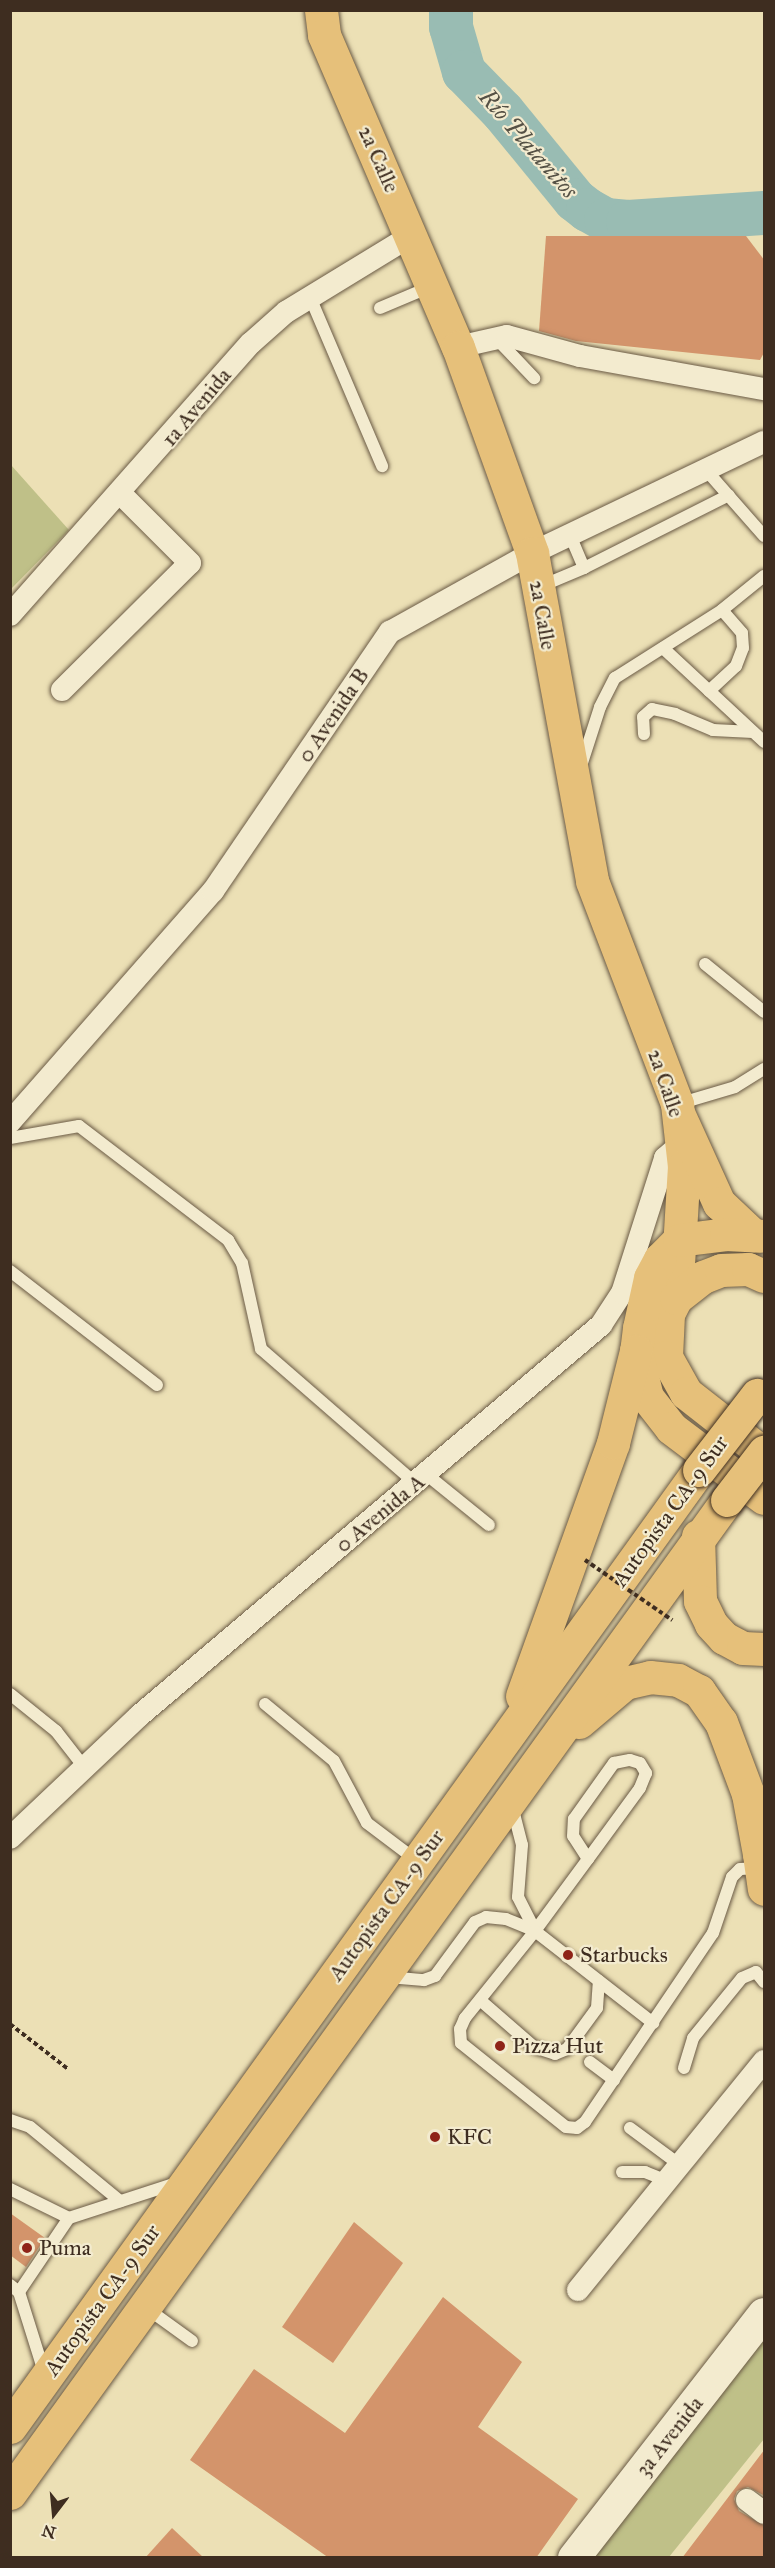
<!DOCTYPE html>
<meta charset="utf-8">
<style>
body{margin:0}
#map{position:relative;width:775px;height:2568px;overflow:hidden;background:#ece0b5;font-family:"IM FELL Great Primer",serif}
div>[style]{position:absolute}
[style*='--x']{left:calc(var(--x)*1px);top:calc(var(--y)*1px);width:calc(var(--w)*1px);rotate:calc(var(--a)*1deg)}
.green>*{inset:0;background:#bfc088}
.river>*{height:44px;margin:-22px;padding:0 22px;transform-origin:22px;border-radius:22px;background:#99bcb3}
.building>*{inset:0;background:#d3946b}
.path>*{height:4px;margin-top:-2px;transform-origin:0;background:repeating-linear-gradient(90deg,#3e2d20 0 4.5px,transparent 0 7.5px)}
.roads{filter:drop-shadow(0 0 2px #6a5a45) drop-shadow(0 0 2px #6a5a45)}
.lane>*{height:12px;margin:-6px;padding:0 6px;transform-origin:6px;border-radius:6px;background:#f3ebcf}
.street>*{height:22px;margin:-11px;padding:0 11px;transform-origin:11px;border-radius:11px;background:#f3ebcf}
.secondary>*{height:32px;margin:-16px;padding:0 16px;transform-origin:16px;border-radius:16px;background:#f3ebcf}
.primary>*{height:33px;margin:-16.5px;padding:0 16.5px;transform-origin:16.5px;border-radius:16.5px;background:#e6c07a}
.highway>*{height:33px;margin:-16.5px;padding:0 16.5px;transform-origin:16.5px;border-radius:16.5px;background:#e6c07a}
.path-bridge>*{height:4px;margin-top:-2px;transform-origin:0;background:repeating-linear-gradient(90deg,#3e2d20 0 4.5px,transparent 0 7.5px)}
.bridges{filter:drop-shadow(0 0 2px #3e2d20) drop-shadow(0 0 2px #3e2d20)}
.highway-bridge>*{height:33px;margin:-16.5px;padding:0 16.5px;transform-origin:16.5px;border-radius:16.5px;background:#e6c07a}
.dots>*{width:16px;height:16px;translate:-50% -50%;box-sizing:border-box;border:3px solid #f3ebcf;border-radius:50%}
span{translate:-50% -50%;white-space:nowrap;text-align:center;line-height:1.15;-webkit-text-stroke:4.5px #f3ebcf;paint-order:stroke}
.street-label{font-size:22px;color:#3e2d20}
.poi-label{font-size:22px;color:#3e2d20}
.left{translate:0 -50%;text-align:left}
.water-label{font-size:24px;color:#555145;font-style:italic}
.frame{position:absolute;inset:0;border:12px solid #3e2d20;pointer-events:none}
.north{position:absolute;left:24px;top:2484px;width:60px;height:60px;-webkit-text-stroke:4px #f3ebcf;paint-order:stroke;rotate:196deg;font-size:16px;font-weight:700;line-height:24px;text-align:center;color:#3e2d20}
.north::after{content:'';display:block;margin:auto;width:21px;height:27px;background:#3e2d20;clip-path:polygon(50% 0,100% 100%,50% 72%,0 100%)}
</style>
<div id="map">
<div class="green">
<i style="clip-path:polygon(11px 465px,69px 530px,11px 589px,10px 589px)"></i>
<i style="clip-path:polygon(764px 2340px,764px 2439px,669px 2557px,594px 2557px)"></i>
</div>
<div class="river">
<i style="--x:451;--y:10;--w:17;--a:90"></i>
<i style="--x:451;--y:27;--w:47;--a:73.9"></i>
<i style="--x:464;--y:72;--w:56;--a:45.7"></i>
<i style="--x:503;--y:112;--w:114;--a:50.7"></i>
<i style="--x:575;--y:200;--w:16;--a:38"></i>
<i style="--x:588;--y:210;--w:21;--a:29"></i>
<i style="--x:606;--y:220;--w:22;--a:5"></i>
<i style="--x:628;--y:222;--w:136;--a:-3.8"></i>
</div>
<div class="building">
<i style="clip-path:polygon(546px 236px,746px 236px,765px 261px,765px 351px,760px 360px,576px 341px,539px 331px)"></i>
<i style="clip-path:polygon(10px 2213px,45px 2238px,26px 2267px,10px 2255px)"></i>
<i style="clip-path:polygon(354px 2222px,403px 2263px,333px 2363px,282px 2327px)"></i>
<i style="clip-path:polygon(443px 2297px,522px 2362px,478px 2427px,578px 2499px,536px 2558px,329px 2558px,190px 2460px,254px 2369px,345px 2433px)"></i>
<i style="clip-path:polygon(765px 2449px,765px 2496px,748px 2487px,737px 2491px,734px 2499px,739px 2511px,765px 2526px,765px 2558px,682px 2558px)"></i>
<i style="clip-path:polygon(172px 2528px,204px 2558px,145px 2558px)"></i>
</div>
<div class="path">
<i style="--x:10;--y:2024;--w:73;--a:37.8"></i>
</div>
<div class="roads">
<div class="lane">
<i style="--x:310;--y:297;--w:184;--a:66.9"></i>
<i style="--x:380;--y:308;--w:56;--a:-22.9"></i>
<i style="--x:495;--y:337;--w:57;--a:46.4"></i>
<i style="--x:706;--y:470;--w:88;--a:48.7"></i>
<i style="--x:584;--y:568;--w:162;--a:-26.7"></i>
<i style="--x:539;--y:587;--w:49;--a:-22.9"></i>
<i style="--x:584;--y:568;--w:36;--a:-113"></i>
<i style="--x:663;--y:648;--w:138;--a:42.9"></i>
<i style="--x:709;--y:691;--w:37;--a:-43"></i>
<i style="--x:736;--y:666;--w:19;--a:-69"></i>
<i style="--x:743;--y:648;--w:15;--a:-94"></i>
<i style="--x:742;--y:633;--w:30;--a:-131"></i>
<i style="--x:644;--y:734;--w:17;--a:-93"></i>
<i style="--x:643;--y:717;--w:12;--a:-42"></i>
<i style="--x:652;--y:709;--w:24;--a:12"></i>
<i style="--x:675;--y:714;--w:41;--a:22.8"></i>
<i style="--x:713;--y:730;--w:40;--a:2.9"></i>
<i style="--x:581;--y:766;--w:62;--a:-72.1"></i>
<i style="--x:600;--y:707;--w:33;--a:-63"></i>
<i style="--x:615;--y:678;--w:127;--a:-32.4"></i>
<i style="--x:722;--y:610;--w:54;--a:-39"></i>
<i style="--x:705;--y:964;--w:76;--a:39.1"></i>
<i style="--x:678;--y:1104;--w:59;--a:-16.6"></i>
<i style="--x:735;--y:1087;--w:34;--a:-32"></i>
<i style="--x:10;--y:1138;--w:70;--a:-9.9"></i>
<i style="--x:79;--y:1126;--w:188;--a:37.4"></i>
<i style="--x:228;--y:1240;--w:27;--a:59"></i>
<i style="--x:242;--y:1263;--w:88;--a:77.5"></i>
<i style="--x:261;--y:1349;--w:204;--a:41"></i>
<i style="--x:10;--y:1271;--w:186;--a:37.8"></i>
<i style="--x:426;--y:1474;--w:81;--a:39"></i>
<i style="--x:10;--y:1694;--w:59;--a:38.8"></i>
<i style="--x:56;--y:1731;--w:46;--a:52.1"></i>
<i style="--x:265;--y:1704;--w:89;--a:39.6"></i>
<i style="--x:334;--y:1761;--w:70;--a:62"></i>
<i style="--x:367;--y:1823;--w:61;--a:37.1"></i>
<i style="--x:512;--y:1806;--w:40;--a:75.6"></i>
<i style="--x:522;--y:1845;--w:52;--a:94.4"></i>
<i style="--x:518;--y:1897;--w:38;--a:63"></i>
<i style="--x:588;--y:1859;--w:27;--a:-123"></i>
<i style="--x:573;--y:1836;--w:17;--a:-87"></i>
<i style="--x:574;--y:1819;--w:69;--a:-54.5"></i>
<i style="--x:614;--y:1763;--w:16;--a:-11"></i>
<i style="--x:630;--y:1760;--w:10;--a:17"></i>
<i style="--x:640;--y:1763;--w:12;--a:59"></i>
<i style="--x:646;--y:1773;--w:16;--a:112"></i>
<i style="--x:640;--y:1788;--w:88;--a:126.2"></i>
<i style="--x:588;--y:1859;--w:89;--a:126.4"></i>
<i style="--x:535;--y:1931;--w:112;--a:128.8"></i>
<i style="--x:465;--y:2018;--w:12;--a:114"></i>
<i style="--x:460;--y:2029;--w:14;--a:86"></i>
<i style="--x:461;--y:2043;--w:134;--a:38.7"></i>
<i style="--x:566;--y:2127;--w:11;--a:5"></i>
<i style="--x:577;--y:2128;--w:10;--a:-37"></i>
<i style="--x:585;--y:2122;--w:228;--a:-55.9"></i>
<i style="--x:713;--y:1933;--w:59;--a:-71.3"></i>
<i style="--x:732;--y:1877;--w:11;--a:-45"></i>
<i style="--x:740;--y:1869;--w:19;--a:-3"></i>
<i style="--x:388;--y:1977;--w:36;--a:5"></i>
<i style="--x:424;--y:1980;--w:12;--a:-20"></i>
<i style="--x:435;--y:1976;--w:67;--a:-53.5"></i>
<i style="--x:475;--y:1922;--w:12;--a:-24"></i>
<i style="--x:486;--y:1917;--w:20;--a:6"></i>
<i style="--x:506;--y:1919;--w:31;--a:22"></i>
<i style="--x:535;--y:1931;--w:150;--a:37.9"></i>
<i style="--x:480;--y:2000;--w:72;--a:41"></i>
<i style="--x:534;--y:2047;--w:22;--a:18"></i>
<i style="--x:555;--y:2054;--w:13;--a:-23"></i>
<i style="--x:567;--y:2049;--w:51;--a:-53.8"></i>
<i style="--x:597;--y:2008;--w:27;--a:-86"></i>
<i style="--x:590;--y:2062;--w:30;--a:37"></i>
<i style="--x:684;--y:2068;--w:31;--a:-73"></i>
<i style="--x:693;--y:2038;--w:77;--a:-50.8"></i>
<i style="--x:742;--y:1978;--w:15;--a:-23"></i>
<i style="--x:756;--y:1972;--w:13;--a:51"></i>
<i style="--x:10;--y:2120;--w:21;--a:19"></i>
<i style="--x:30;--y:2127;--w:117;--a:39.4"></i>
<i style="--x:630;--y:2128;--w:62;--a:36.5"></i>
<i style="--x:622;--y:2172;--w:23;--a:0"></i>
<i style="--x:645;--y:2172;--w:24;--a:22"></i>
<i style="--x:10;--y:2189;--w:66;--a:26.2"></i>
<i style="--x:10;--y:2285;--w:11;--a:38"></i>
<i style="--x:19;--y:2292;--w:84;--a:72.6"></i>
<i style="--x:19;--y:2292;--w:89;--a:-56"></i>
<i style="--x:69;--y:2218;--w:114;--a:-18"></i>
<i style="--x:145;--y:2307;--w:58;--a:35.9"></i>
</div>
<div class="street">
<i style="--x:458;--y:347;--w:50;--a:-12.7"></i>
<i style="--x:507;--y:336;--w:76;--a:15.3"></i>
<i style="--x:580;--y:356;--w:187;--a:10.2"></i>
<i style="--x:10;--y:615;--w:363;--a:-48.5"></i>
<i style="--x:251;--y:343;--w:47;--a:-41.5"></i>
<i style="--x:286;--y:312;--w:148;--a:-31.4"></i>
<i style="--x:62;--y:690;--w:180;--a:-44.8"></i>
<i style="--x:190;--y:563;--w:98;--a:-135"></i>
<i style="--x:10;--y:1122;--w:308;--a:-48.7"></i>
<i style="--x:213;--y:891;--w:314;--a:-55.7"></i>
<i style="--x:390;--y:632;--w:162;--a:-29.1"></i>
<i style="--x:532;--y:553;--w:257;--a:-25.6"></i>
<i style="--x:10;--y:1838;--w:179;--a:-43.4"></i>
<i style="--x:140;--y:1715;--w:604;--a:-40.23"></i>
<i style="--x:601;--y:1325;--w:38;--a:-57"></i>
<i style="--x:622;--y:1293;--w:142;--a:-72.3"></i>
<i style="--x:665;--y:1158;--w:23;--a:-41"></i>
<i style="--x:578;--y:2290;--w:295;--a:-50.9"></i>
<i style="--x:747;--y:2500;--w:21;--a:37"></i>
</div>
<div class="secondary">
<i style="--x:574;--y:2558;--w:309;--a:-52.1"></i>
</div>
<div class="primary">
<i style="--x:321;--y:10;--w:25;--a:83"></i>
<i style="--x:324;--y:35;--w:340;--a:66.8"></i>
<i style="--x:458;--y:347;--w:219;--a:70.2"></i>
<i style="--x:532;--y:553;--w:333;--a:79.6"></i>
<i style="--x:592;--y:881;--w:239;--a:69.1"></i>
<i style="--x:677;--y:1104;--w:62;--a:83.6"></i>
<i style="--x:684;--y:1166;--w:132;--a:93.5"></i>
<i style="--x:676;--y:1298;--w:18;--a:117"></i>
<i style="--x:668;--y:1314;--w:43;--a:92.7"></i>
<i style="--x:666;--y:1357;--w:41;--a:60.9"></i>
<i style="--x:686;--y:1393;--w:99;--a:38"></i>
<i style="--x:679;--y:1240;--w:27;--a:135"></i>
<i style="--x:660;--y:1259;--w:21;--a:118"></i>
<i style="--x:650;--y:1278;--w:51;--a:102.4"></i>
<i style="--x:639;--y:1328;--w:23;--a:97"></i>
<i style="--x:636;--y:1351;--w:47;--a:76.6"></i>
<i style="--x:647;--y:1397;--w:39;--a:52"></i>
<i style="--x:671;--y:1428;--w:116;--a:37"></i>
<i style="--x:764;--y:1827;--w:27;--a:100"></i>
<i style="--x:759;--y:1854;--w:35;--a:82"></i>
</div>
<div class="highway">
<i style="--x:679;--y:1115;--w:97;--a:65.6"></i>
<i style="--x:719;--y:1203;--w:47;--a:43.3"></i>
<i style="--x:679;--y:1240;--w:47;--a:-7.3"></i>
<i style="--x:726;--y:1234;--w:34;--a:3"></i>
<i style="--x:676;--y:1298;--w:34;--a:-38"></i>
<i style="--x:703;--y:1277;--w:19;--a:-21"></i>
<i style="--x:721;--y:1270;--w:27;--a:-2"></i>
<i style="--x:748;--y:1269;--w:17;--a:24"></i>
<i style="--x:698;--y:1536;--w:65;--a:88.2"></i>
<i style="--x:700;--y:1601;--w:25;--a:64"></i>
<i style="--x:711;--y:1624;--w:19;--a:47"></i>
<i style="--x:724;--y:1638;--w:21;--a:28"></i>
<i style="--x:743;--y:1648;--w:21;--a:3"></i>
<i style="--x:522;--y:1696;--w:269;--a:-70.2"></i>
<i style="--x:613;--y:1443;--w:95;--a:-76"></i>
<i style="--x:579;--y:1722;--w:60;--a:-40.3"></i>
<i style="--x:625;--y:1683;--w:26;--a:-13"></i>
<i style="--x:650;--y:1677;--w:28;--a:6"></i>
<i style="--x:678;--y:1680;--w:24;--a:28"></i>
<i style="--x:699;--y:1691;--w:38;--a:55"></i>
<i style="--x:721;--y:1722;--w:77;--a:69.4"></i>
<i style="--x:748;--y:1794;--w:61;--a:79.6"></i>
<i style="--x:10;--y:2427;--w:1179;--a:-54.25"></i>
<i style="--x:10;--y:2493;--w:1225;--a:-54.17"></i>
</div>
</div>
<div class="path-bridge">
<i style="--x:585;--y:1560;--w:106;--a:34.6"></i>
</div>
<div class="bridges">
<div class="highway-bridge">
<i style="--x:699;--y:1470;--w:95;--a:-52.3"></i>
<i style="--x:727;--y:1500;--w:61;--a:-52.4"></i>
</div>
</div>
<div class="dots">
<i style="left:568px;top:1955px;background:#8f2418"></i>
<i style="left:500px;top:2046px;background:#8f2418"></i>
<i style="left:435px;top:2137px;background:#8f2418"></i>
<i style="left:27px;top:2248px;background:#8f2418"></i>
</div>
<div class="street-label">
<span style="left:379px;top:159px;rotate:66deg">2a Calle</span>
<span style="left:196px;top:407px;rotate:-50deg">1a Avenida</span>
<span style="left:543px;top:615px;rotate:80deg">2a Calle</span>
<span style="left:333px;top:715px;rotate:-56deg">0 Avenida B</span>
<span style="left:666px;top:1083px;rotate:71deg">2a Calle</span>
<span style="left:670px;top:1511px;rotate:-54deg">Autopista CA-9 Sur</span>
<span style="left:380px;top:1513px;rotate:-40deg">0 Avenida A</span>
<span style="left:386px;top:1905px;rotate:-54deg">Autopista CA-9 Sur</span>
<span style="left:102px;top:2300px;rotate:-54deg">Autopista CA-9 Sur</span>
<span style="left:669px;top:2436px;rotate:-52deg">3a Avenida</span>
</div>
<div class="poi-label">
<span class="left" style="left:580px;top:1955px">Starbucks</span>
<span class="left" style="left:512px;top:2046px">Pizza Hut</span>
<span class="left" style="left:447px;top:2137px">KFC</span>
<span class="left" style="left:39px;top:2248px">Puma</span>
</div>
<div class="water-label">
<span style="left:528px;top:144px;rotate:49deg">Río Platanitos</span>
</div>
<div class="frame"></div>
<div class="north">N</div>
</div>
